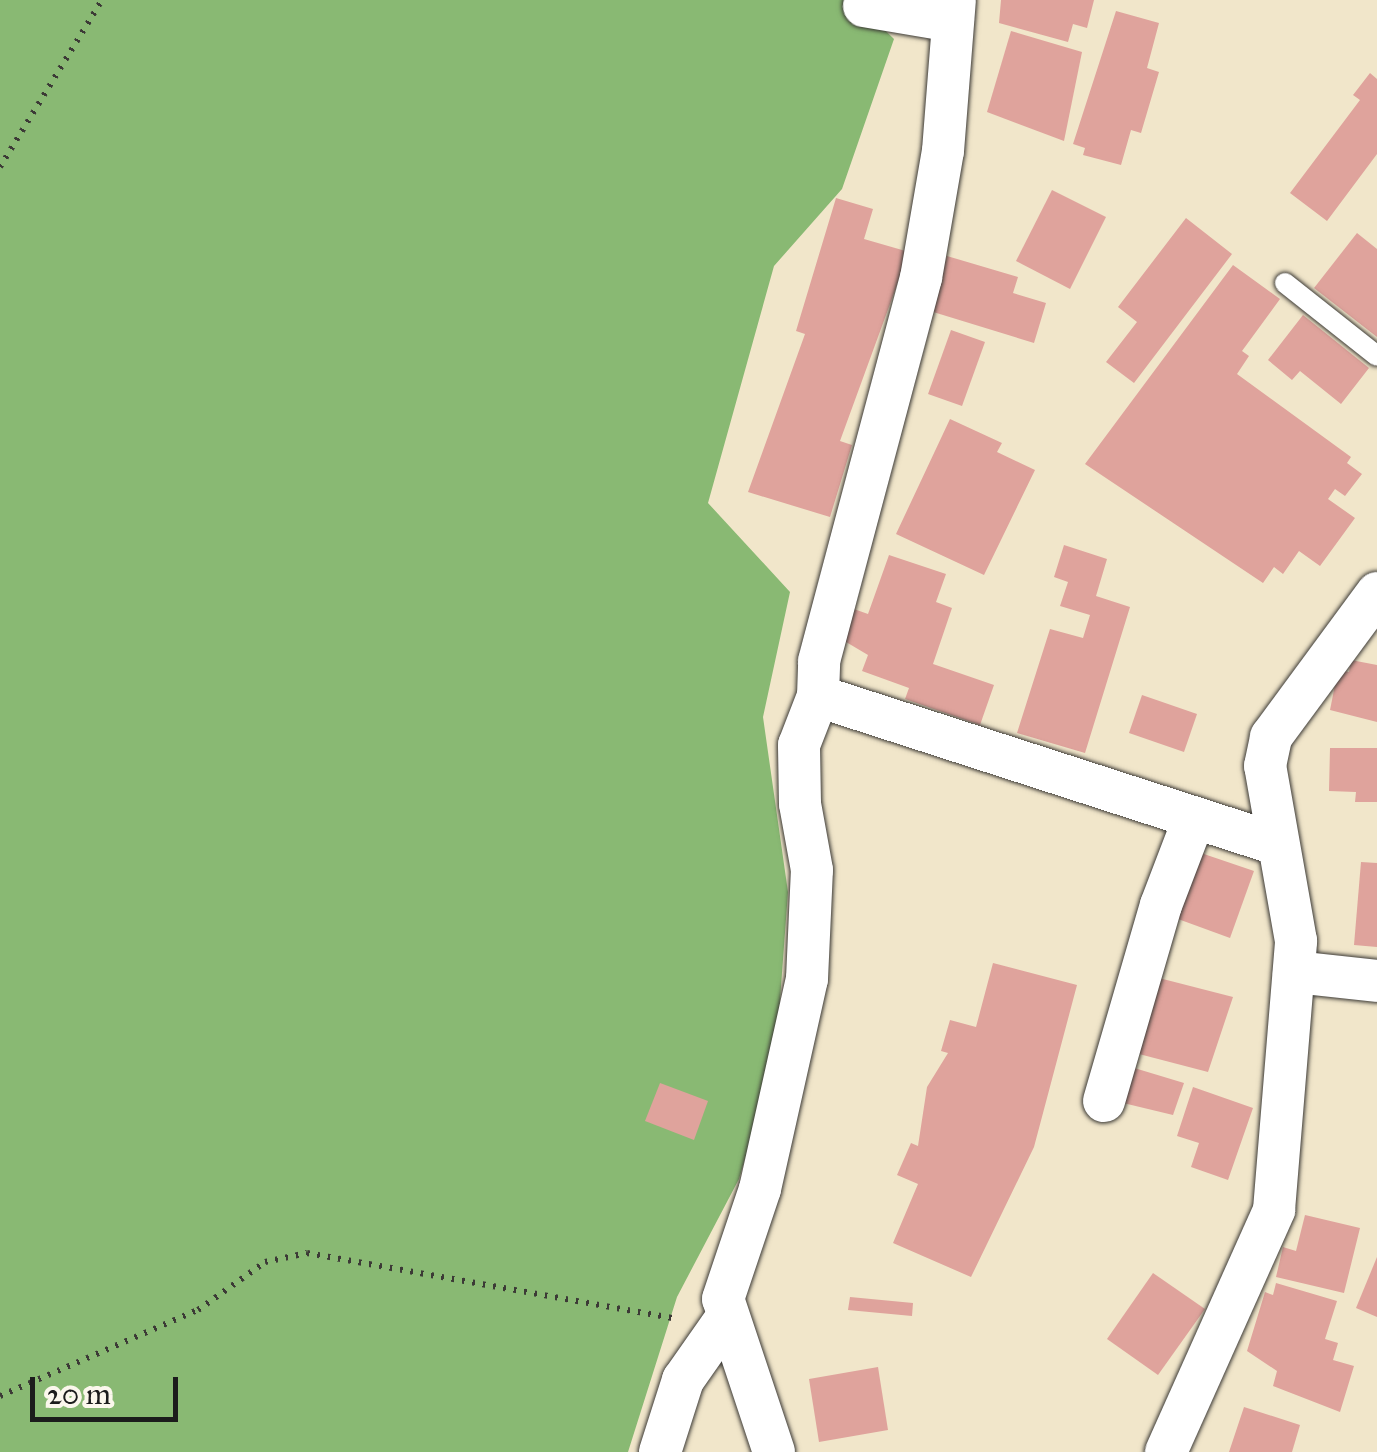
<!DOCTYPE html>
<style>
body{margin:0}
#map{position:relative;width:1377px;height:1452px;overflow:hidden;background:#f1e6ca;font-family:"IM FELL Great Primer",serif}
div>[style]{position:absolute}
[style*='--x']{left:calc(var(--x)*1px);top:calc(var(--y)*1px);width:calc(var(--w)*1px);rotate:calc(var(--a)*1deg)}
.forest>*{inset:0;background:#89b973}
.building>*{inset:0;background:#dfa39c}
.path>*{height:6px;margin-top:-3px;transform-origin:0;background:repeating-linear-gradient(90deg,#3c3a36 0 2.5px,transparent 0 10.5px)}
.roads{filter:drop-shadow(0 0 2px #3c3a36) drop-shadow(0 0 2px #3c3a36)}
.lane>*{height:20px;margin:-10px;padding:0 10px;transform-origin:10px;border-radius:10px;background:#fff}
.street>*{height:42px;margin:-21px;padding:0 21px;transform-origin:21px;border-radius:21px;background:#fff}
span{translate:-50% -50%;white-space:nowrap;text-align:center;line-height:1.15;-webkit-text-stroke:8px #fbf7ec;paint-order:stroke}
.scale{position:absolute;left:30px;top:1377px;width:148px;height:45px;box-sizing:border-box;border:5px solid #1c1c1c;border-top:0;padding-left:12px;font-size:30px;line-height:35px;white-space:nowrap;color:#1c1c1c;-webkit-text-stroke:8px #fbf7ec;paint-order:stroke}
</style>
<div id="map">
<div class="forest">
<i style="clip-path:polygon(0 0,854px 0,894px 39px,842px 189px,774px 266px,708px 503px,790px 592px,763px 717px,788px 892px,776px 1054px,739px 1179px,677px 1297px,628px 1452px,0 1452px)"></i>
</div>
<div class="building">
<i style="clip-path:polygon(1001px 0,1094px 0,1087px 28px,1073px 24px,1068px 42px,999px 23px)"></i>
<i style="clip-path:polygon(1116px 11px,1159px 23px,1147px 68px,1159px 72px,1141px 133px,1131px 130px,1121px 165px,1083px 155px,1085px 148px,1073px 144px)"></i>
<i style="clip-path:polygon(1011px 31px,1082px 52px,1064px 141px,987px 112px)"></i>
<i style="clip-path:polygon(1370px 73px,1377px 79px,1377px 154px,1327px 221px,1290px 193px,1360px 100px,1353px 95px)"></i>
<i style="clip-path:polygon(1052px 190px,1106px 217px,1070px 289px,1016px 261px)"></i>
<i style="clip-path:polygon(836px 198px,873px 209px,864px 239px,909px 252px,840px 441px,852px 445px,830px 517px,748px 492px,805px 334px,796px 331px)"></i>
<i style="clip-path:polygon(1186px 218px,1232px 254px,1134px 383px,1106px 362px,1137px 322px,1118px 307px)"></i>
<i style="clip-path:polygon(1357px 233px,1377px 249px,1377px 337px,1314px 288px)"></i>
<i style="clip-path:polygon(947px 256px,1018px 277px,1013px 293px,1046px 303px,1034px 343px,930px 311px)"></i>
<i style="clip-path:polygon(1233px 265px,1280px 299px,1242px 351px,1249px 356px,1237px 374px,1351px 457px,1347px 463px,1362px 474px,1345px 496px,1335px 489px,1328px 499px,1355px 518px,1320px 566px,1299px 551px,1283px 574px,1274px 567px,1263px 583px,1085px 464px)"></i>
<i style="clip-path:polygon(1303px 315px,1369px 368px,1341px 404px,1300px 371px,1292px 380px,1268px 360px)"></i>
<i style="clip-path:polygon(951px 330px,985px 342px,962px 406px,928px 394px)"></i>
<i style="clip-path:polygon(950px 419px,1002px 443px,997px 452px,1035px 470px,984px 575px,896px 534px)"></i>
<i style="clip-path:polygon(1064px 545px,1107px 559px,1096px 596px,1130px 607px,1085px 753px,1017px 733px,1050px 629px,1083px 638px,1090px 615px,1060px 606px,1068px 582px,1054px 577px)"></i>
<i style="clip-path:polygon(889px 555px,946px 574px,936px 602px,952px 608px,933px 664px,994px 685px,980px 725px,905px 699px,909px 688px,862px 671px,868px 655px,841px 639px,851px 608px,868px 614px)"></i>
<i style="clip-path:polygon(1351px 660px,1377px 665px,1377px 722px,1330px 710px,1338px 670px,1349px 672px)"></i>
<i style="clip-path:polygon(1142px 695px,1197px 714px,1184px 752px,1129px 733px)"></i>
<i style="clip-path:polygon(1330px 748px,1377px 748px,1377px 802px,1355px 802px,1356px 792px,1329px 791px)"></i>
<i style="clip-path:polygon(1201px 853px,1254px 871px,1230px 938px,1178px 919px)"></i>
<i style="clip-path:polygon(1361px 862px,1377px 863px,1377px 947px,1354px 945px)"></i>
<i style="clip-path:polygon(993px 963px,1077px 985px,1034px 1147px,971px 1277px,893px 1243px,918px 1184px,897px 1175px,911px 1143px,918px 1146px,927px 1087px,948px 1053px,941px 1051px,950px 1020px,976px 1027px)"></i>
<i style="clip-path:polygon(1159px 978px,1233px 997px,1208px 1072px,1139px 1054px)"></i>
<i style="clip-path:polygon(1131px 1067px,1184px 1083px,1173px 1115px,1119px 1102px)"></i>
<i style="clip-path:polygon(660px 1083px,708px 1101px,694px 1140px,645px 1121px)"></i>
<i style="clip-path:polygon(1193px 1087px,1253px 1108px,1228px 1180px,1191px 1167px,1199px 1143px,1177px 1136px)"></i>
<i style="clip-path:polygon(1305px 1215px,1360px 1228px,1344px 1293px,1276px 1277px,1283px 1247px,1296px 1251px)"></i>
<i style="clip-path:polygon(1377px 1257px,1377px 1317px,1356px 1308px)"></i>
<i style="clip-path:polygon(1153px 1273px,1205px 1309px,1158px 1375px,1107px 1339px)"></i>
<i style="clip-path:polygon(1276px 1283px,1337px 1301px,1325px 1339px,1338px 1343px,1333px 1360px,1354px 1366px,1340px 1412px,1273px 1386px,1277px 1371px,1247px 1351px,1265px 1292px,1273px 1295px)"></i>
<i style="clip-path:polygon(850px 1297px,913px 1303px,912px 1316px,848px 1310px)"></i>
<i style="clip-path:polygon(878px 1367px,888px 1430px,819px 1442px,809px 1379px)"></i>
<i style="clip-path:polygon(1244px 1407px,1300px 1425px,1292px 1452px,1229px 1452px)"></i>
</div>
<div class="path">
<i style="--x:0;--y:167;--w:196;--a:-58.6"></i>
<i style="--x:0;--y:1396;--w:216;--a:-23.5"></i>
<i style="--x:198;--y:1310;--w:82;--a:-35.6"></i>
<i style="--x:265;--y:1262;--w:43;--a:-12.1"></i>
<i style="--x:307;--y:1253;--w:371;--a:10.1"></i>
</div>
<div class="roads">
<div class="lane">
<i style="--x:1285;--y:283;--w:117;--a:38.4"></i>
</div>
<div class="street">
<i style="--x:864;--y:6;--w:90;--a:9.6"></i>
<i style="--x:818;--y:696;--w:482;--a:17.9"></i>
<i style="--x:1294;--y:972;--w:83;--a:6.2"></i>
<i style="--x:1104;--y:1101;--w:204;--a:-73.8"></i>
<i style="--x:1161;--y:905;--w:90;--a:-69.1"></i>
<i style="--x:660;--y:1452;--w:76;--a:-72.3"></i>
<i style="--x:683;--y:1380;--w:73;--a:-55"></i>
<i style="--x:774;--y:1452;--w:161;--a:-108.4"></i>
<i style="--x:723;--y:1299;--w:116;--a:-71.4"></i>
<i style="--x:760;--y:1189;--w:215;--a:-77.4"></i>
<i style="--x:807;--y:979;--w:109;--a:-87.4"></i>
<i style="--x:812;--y:870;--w:67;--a:-100.3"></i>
<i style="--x:800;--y:804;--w:59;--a:-91"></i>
<i style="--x:799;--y:745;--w:53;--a:-68.8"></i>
<i style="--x:818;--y:696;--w:35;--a:-88"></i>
<i style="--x:819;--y:661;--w:396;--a:-75.1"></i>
<i style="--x:921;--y:278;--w:129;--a:-80.2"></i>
<i style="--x:943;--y:151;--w:151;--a:-85.5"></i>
<i style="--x:1166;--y:1452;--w:265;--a:-65.9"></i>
<i style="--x:1274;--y:1210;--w:270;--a:-85.3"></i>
<i style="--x:1296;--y:941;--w:178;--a:-100"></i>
<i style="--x:1265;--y:766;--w:30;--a:-78"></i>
<i style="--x:1271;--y:737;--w:179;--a:-53.6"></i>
</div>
</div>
<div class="scale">20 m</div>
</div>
